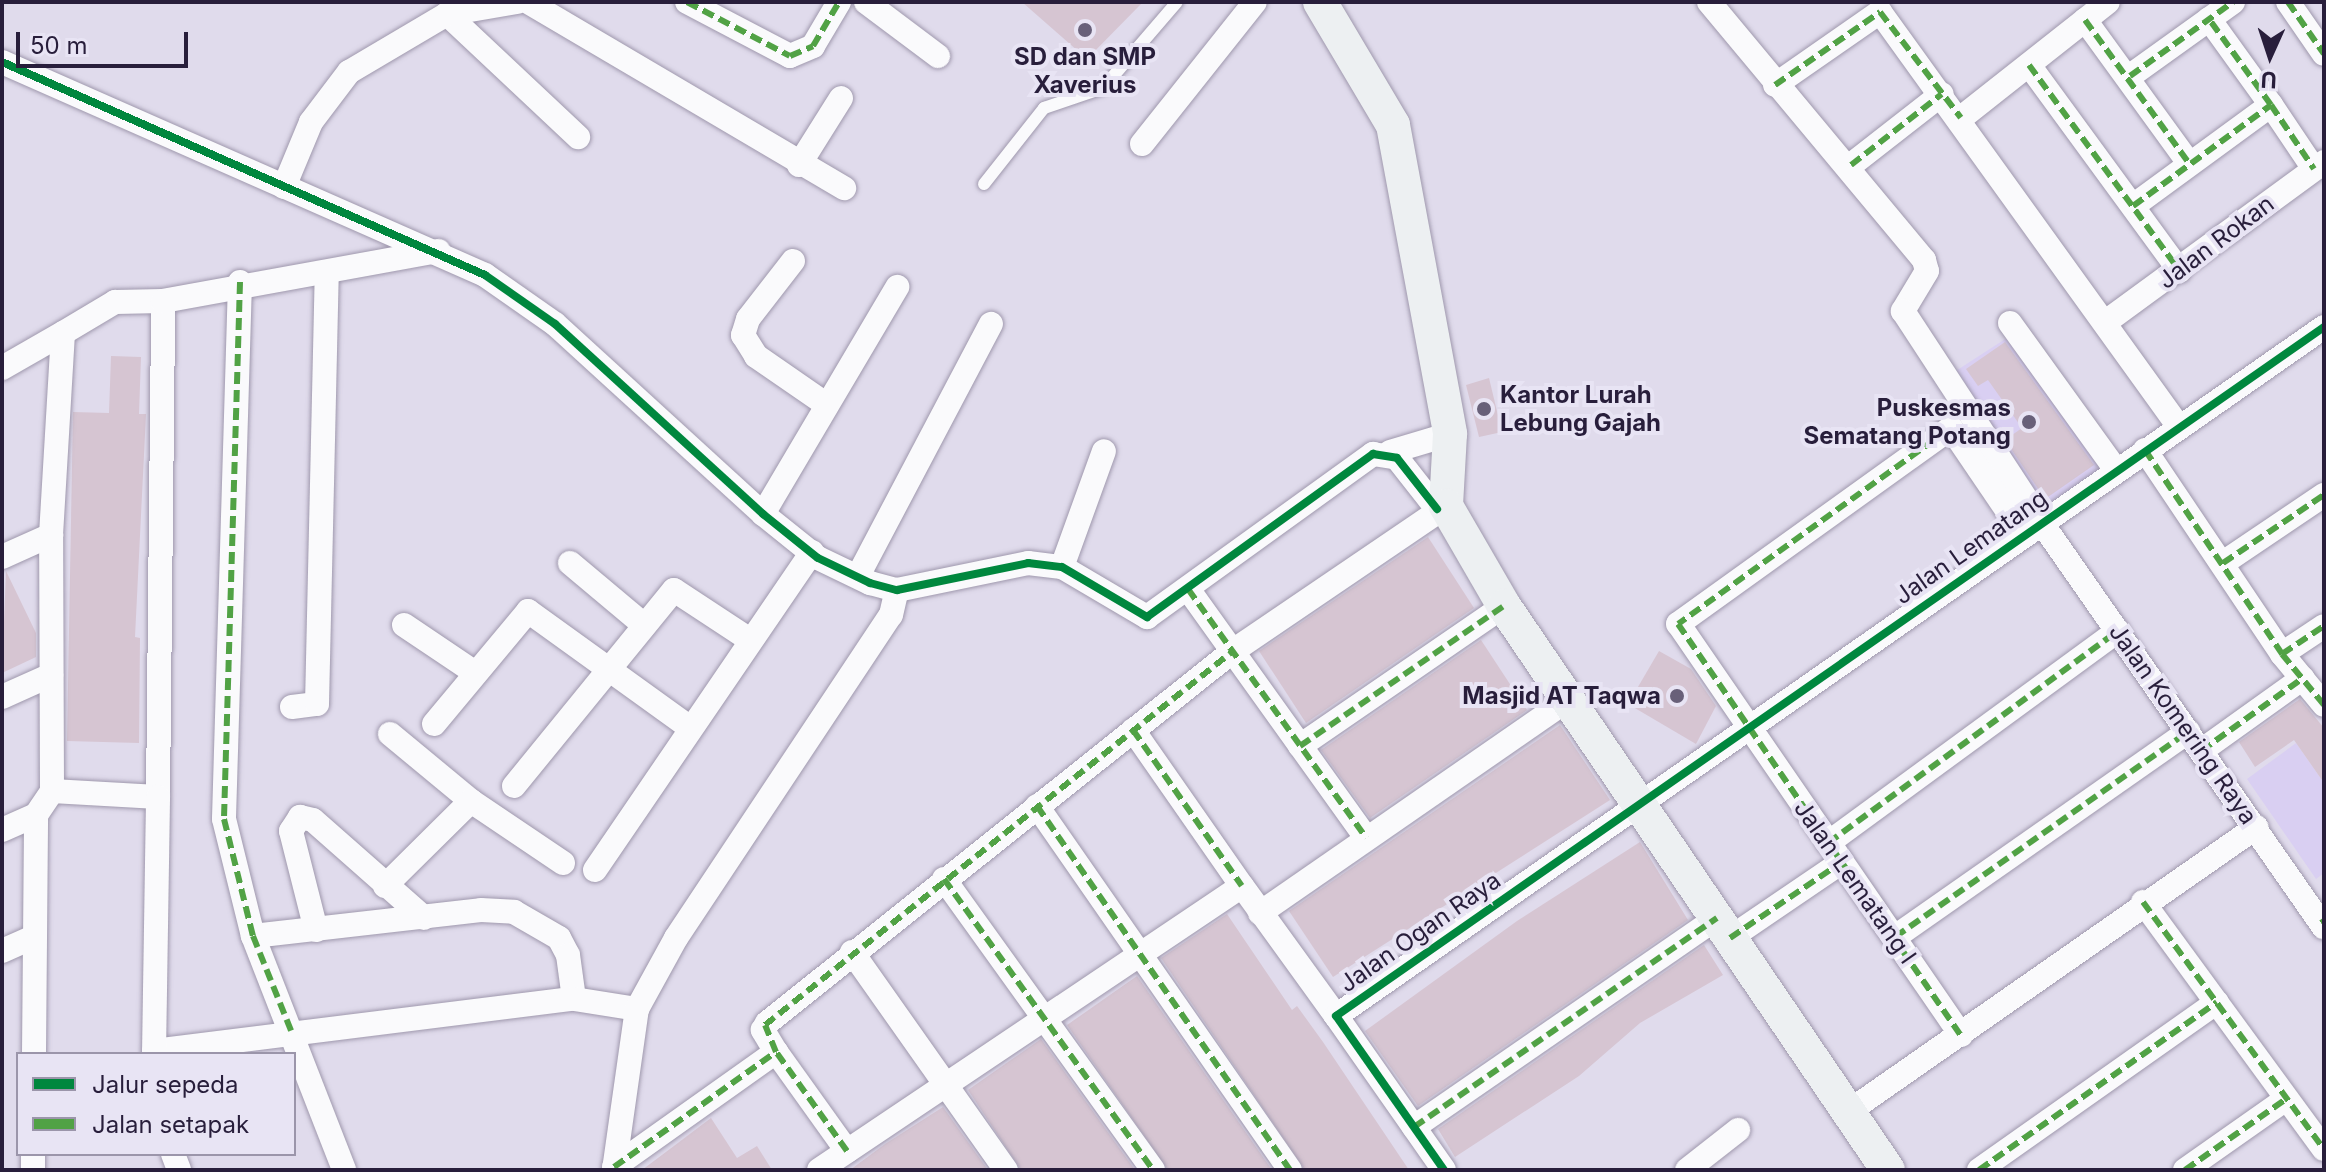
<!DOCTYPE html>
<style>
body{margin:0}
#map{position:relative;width:2326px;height:1172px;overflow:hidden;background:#e0dbec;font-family:Inter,sans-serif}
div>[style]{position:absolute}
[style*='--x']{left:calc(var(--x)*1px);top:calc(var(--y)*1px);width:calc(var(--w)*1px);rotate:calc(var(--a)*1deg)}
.built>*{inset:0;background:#d9cff2}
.building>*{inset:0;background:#d6c5d2}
.roads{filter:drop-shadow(0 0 2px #9f98ad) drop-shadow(0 0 2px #9f98ad)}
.lane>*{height:12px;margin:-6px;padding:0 6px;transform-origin:6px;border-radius:6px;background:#fafafc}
.street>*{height:24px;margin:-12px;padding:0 12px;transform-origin:12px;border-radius:12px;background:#fafafc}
.secondary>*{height:34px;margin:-17px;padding:0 17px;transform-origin:17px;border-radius:17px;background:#edf0f2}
.quiet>*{height:6px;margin-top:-3px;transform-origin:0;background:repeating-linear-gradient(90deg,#51a245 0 12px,transparent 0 18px)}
.cycleway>*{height:8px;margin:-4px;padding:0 4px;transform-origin:4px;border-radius:4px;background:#00873e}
.dots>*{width:22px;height:22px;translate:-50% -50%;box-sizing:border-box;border:4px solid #e8e4f4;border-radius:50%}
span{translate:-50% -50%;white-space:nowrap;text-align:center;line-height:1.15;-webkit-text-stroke:8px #e8e4f4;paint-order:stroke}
.poi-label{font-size:24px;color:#281e3b;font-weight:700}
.left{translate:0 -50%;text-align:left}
.right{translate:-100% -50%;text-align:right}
.street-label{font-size:24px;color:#281e3b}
.frame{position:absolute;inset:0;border:4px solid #281e3b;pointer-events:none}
.legend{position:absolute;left:16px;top:1052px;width:280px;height:104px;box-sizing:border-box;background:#e8e4f4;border:2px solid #9b95aa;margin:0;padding:10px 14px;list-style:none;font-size:24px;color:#281e3b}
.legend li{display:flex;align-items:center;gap:16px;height:40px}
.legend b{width:40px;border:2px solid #9b95aa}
.north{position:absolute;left:2230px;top:16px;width:80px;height:80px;-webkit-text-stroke:6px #e8e4f4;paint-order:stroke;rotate:183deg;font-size:22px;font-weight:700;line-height:32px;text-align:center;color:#281e3b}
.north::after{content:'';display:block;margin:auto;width:28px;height:36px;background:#281e3b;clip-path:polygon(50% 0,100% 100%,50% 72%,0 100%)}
.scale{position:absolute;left:16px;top:32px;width:172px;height:36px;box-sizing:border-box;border:4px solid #281e3b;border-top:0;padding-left:10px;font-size:24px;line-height:28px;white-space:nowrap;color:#281e3b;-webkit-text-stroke:6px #e8e4f4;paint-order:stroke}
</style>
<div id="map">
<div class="built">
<i style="clip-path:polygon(2013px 334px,2110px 470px,2042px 516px,1951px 374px)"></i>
<i style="clip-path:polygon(2296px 743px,2324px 783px,2324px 873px,2316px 879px,2247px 779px)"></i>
</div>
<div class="building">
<i style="clip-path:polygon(1022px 2px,1143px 2px,1087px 59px)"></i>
<i style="clip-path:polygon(2005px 342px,2094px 465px,2045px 499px,2005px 440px,2022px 428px,1988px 380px,1978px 386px,1966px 369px)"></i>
<i style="clip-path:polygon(111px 356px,141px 357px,139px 414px,146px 414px,135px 637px,140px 638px,139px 743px,67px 741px,73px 412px,109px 413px)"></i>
<i style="clip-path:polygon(1489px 378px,1502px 432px,1479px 437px,1466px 385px)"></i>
<i style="clip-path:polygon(1428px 537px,1474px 608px,1306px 723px,1259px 651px)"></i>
<i style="clip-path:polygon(6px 571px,36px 633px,36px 657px,2px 673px)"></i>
<i style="clip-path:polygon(1481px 640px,1527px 710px,1370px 818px,1321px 750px)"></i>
<i style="clip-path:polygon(1659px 651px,1691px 669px,1716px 706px,1696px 744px,1628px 704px)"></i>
<i style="clip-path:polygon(2300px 699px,2324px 728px,2324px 783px,2294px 740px,2255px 767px,2239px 742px)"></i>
<i style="clip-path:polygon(1560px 725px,1610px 800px,1333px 977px,1289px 911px)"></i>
<i style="clip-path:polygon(1640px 842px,1688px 920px,1418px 1106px,1365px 1031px,1517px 921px)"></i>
<i style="clip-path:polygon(1227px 914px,1292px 1010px,1297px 1006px,1323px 1042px,1409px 1170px,1305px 1170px,1161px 958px)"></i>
<i style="clip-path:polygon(1704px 945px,1723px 975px,1640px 1023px,1579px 1076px,1455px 1157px,1438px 1129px)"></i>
<i style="clip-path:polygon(1137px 976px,1272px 1170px,1168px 1170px,1067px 1025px)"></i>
<i style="clip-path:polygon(1041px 1039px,1135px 1170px,1021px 1170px,968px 1090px)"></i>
<i style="clip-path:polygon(943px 1107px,988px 1170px,850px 1170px,885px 1144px)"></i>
<i style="clip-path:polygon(711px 1118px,737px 1158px,757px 1146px,772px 1170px,642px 1170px)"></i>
</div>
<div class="roads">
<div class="lane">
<i style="--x:984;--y:184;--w:97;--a:-51.7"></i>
<i style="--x:1044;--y:108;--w:62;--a:-18.7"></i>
<i style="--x:1103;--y:88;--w:113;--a:-49.3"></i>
</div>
<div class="street">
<i style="--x:528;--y:2;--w:367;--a:30.5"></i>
<i style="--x:687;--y:2;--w:116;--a:27.7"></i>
<i style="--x:790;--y:56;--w:25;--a:-23"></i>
<i style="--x:813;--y:46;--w:51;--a:-59.4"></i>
<i style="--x:866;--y:2;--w:90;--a:36.9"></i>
<i style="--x:1709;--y:2;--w:336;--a:50.2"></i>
<i style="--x:1924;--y:260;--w:11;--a:75"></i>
<i style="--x:1927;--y:271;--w:47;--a:121"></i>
<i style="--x:1903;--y:311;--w:252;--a:56.8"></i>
<i style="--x:2041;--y:522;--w:494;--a:55.1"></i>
<i style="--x:2288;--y:2;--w:63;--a:55.3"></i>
<i style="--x:447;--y:14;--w:180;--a:43.2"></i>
<i style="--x:2085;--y:20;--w:177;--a:54"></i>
<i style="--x:2;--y:62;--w:528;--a:23.8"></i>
<i style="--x:485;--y:275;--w:85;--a:35"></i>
<i style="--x:555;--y:324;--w:282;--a:42.4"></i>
<i style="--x:763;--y:514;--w:70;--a:38.7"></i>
<i style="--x:818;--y:558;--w:58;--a:25.7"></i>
<i style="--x:870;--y:583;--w:28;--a:15"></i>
<i style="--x:897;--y:590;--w:134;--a:-11.6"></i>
<i style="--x:1028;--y:563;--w:34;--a:7"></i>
<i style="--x:1062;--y:567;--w:99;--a:30.5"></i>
<i style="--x:1147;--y:617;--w:279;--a:-35.8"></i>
<i style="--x:1373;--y:454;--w:24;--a:9"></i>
<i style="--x:1397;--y:458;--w:65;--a:51.9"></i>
<i style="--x:2029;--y:65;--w:255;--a:53.8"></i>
<i style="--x:2130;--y:76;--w:127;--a:-35.7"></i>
<i style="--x:1775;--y:85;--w:128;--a:-34.8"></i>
<i style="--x:1880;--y:12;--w:511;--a:54.23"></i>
<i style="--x:2271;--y:105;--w:77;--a:56.1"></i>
<i style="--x:1961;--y:118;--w:187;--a:-38.3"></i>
<i style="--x:1142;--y:144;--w:181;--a:-51.5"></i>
<i style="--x:799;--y:165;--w:79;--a:-57.9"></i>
<i style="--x:1851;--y:165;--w:115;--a:-38"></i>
<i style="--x:284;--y:187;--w:70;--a:-67.4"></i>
<i style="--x:311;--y:122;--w:63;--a:-52.8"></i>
<i style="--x:349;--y:72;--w:114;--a:-30.6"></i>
<i style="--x:447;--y:14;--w:71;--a:-9.7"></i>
<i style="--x:2133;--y:206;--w:171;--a:-36.2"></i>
<i style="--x:2271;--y:105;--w:106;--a:-125.8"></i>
<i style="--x:793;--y:261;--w:73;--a:127.8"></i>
<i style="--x:748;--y:319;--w:17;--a:107"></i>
<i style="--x:743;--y:335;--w:25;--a:58"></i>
<i style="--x:756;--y:356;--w:86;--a:34.6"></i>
<i style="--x:240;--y:282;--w:537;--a:91.71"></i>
<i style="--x:224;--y:819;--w:121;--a:76.1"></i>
<i style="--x:253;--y:936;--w:251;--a:68.7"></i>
<i style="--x:2107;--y:321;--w:269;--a:-36.2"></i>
<i style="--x:2010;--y:323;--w:181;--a:54.2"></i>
<i style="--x:2;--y:368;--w:70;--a:-29.8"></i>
<i style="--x:2145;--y:450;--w:246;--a:56.1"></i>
<i style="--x:2282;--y:654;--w:66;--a:50.5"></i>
<i style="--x:1390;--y:452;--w:63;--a:-16.7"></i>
<i style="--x:763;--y:514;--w:264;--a:-59.4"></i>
<i style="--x:2;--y:557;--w:54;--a:-24.2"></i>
<i style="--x:570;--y:563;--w:97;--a:40"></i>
<i style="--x:2223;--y:563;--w:122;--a:-34"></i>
<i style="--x:1062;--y:567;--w:123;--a:-70.1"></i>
<i style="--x:858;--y:576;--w:285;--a:-62.2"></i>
<i style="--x:1188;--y:589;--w:306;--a:54.4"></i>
<i style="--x:404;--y:625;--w:84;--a:33.9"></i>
<i style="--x:2282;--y:654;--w:50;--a:-33.7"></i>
<i style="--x:2;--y:697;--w:54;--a:-24.2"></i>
<i style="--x:292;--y:707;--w:25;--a:-7"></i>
<i style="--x:317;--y:704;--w:432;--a:-88.7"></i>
<i style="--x:434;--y:724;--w:147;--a:-50.2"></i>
<i style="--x:528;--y:611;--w:198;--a:35.8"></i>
<i style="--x:1133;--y:730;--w:190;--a:55.1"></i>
<i style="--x:390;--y:734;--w:105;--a:39.6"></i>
<i style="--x:471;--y:801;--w:111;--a:34"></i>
<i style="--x:1300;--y:746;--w:247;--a:-34.5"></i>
<i style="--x:2201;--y:751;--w:125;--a:-35.6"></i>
<i style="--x:514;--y:786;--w:253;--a:-50.8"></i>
<i style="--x:674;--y:590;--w:91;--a:33.3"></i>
<i style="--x:52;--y:791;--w:106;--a:3.2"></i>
<i style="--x:158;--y:797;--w:496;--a:-89.4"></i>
<i style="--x:1037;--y:806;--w:443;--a:55.2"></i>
<i style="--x:2;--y:830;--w:37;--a:-24"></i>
<i style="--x:36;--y:815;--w:29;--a:-56"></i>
<i style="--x:52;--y:791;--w:256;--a:-90.2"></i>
<i style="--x:51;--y:535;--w:202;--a:-86.6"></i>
<i style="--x:63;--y:333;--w:61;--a:-30.8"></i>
<i style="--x:115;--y:302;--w:48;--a:-1.2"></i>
<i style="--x:163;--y:301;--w:280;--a:-10.3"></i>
<i style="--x:1828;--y:843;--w:359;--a:-36.2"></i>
<i style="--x:595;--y:870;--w:385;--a:-55.7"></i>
<i style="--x:944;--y:879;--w:358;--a:54.3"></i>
<i style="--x:385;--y:886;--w:121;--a:-44.7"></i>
<i style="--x:2143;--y:902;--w:306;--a:53.8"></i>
<i style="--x:1260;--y:913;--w:376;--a:-34.7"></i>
<i style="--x:316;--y:930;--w:102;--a:-104.2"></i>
<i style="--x:291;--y:831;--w:17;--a:-57"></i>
<i style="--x:300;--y:817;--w:13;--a:13"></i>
<i style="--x:313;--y:820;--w:148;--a:41.4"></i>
<i style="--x:253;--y:936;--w:229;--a:-6.5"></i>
<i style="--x:481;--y:910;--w:33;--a:3"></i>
<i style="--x:514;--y:912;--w:52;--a:30"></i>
<i style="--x:559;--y:938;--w:19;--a:62"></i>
<i style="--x:568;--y:955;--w:44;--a:82.2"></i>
<i style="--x:1895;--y:937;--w:358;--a:-35"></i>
<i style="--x:1730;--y:938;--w:135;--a:-34.2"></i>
<i style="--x:2;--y:951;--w:36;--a:-24"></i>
<i style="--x:852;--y:952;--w:267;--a:54.8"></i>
<i style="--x:1961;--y:1035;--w:499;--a:-124.5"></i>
<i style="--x:1678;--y:624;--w:336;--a:-35.7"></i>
<i style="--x:1951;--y:428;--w:128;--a:55.8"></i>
<i style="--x:154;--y:1051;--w:423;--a:-7.1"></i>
<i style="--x:574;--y:999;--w:64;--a:9"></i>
<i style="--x:34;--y:1054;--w:239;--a:-89.5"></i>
<i style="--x:154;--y:1054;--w:257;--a:-89.1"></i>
<i style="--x:1848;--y:1112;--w:498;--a:-34.9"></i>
<i style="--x:1414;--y:1127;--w:368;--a:-34.6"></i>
<i style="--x:847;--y:1151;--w:122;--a:-125.6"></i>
<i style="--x:776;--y:1052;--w:26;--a:-121"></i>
<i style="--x:763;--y:1030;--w:8;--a:-60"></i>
<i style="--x:767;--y:1023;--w:596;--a:-38.6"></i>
<i style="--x:1233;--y:651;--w:258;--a:-34.2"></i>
<i style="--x:173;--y:1154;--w:17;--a:69"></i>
<i style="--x:614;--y:1167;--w:199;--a:-35.4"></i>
<i style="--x:33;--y:1170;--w:16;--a:-90"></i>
<i style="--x:614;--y:1170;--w:163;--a:-81.9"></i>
<i style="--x:637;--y:1009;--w:81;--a:-61.2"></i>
<i style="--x:676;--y:938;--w:388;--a:-56.4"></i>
<i style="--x:891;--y:615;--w:26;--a:-77"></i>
<i style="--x:819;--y:1170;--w:509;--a:-33.88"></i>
<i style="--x:1242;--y:886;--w:160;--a:54.1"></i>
<i style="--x:1444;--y:1170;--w:188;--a:-125"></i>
<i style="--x:1336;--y:1016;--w:1205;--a:-34.89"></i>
<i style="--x:1687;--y:1170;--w:65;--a:-38.1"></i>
<i style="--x:1979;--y:1170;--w:291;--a:-35.2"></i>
<i style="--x:2185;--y:1170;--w:123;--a:-35.1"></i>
</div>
<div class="secondary">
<i style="--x:1320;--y:2;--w:143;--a:59.3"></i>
<i style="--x:1393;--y:125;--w:314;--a:79.5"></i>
<i style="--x:1450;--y:434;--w:72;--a:93.2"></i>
<i style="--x:1446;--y:506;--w:116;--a:59.9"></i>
<i style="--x:1504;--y:606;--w:682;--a:55.75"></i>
</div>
</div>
<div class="quiet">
<i style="--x:687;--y:2;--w:116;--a:27.7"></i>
<i style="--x:790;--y:56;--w:25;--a:-23"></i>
<i style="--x:813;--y:46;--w:51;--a:-59.4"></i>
<i style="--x:2288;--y:2;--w:63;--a:55.3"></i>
<i style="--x:2085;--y:20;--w:177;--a:54"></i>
<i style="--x:2029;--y:65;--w:255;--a:53.8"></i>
<i style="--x:2130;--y:76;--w:127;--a:-35.7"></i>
<i style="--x:1775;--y:85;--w:128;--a:-34.8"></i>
<i style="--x:1880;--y:12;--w:133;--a:52.6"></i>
<i style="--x:2271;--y:105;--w:77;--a:56.1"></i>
<i style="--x:1851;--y:165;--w:115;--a:-38"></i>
<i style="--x:2133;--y:206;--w:171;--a:-36.2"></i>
<i style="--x:2271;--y:105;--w:106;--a:-125.8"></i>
<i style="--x:240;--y:282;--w:537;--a:91.71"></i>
<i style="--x:224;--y:819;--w:121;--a:76.1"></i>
<i style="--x:253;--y:936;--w:105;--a:68.1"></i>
<i style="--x:1934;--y:440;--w:315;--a:144.3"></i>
<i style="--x:1678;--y:624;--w:499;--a:55.5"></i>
<i style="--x:2145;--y:450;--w:246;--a:56.1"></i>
<i style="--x:2282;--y:654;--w:66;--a:50.5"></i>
<i style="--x:2223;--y:563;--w:122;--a:-34"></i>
<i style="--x:1188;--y:589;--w:306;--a:54.4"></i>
<i style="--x:2282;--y:654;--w:50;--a:-33.7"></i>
<i style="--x:1133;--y:730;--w:190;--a:55.1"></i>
<i style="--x:1300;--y:746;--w:247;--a:-34.5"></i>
<i style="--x:2201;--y:751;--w:125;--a:-35.6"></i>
<i style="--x:1037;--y:806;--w:443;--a:55.2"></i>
<i style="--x:1828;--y:843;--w:359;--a:-36.2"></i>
<i style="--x:944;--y:879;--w:358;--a:54.3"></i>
<i style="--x:2143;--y:902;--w:306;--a:53.8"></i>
<i style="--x:2321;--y:923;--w:4;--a:-34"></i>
<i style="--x:1895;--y:937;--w:358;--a:-35"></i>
<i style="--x:1730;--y:938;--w:135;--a:-34.2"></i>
<i style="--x:1414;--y:1127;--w:368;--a:-34.6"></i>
<i style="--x:847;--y:1151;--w:122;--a:-125.6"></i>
<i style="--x:776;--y:1052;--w:29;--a:-112"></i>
<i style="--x:765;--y:1025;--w:599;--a:-38.63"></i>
<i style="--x:614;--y:1167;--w:199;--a:-35.4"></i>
<i style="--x:1979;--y:1170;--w:291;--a:-35.2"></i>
<i style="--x:2185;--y:1170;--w:123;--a:-35.1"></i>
</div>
<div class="cycleway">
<i style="--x:2;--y:62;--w:528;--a:23.8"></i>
<i style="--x:485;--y:275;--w:85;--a:35"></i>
<i style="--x:555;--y:324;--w:282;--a:42.4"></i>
<i style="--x:763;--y:514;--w:70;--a:38.7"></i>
<i style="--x:818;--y:558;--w:58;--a:25.7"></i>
<i style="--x:870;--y:583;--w:28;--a:15"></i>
<i style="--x:897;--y:590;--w:134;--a:-11.6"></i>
<i style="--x:1028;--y:563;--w:34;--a:7"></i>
<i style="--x:1062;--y:567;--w:99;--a:30.5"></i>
<i style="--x:1147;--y:617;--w:279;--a:-35.8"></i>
<i style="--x:1373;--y:454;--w:24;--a:9"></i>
<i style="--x:1397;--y:458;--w:65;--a:51.9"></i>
<i style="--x:1444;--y:1170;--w:188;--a:-125"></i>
<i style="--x:1336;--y:1016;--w:1205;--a:-34.89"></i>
</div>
<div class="dots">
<i style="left:1085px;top:30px;background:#686079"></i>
<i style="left:1484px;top:409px;background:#686079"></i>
<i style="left:2029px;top:422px;background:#686079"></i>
<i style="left:1677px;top:696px;background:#686079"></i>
</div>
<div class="poi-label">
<span style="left:1085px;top:71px">SD dan SMP<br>Xaverius</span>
<span class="left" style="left:1500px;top:409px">Kantor Lurah<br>Lebung Gajah</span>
<span class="right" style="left:2011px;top:422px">Puskesmas<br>Sematang Potang</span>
<span class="right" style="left:1661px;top:696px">Masjid AT Taqwa</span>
</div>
<div class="street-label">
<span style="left:2216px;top:242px;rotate:-37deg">Jalan Rokan</span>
<span style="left:1971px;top:547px;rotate:-35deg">Jalan Lematang</span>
<span style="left:2183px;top:724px;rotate:55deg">Jalan Komering Raya</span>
<span style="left:1855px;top:882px;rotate:55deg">Jalan Lematang I</span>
<span style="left:1420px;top:932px;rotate:-35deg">Jalan Ogan Raya</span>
</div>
<div class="frame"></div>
<ul class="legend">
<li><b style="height:10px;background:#00873e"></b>Jalur sepeda</li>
<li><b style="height:10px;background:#51a245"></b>Jalan setapak</li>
</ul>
<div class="north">U</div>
<div class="scale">50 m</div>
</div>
